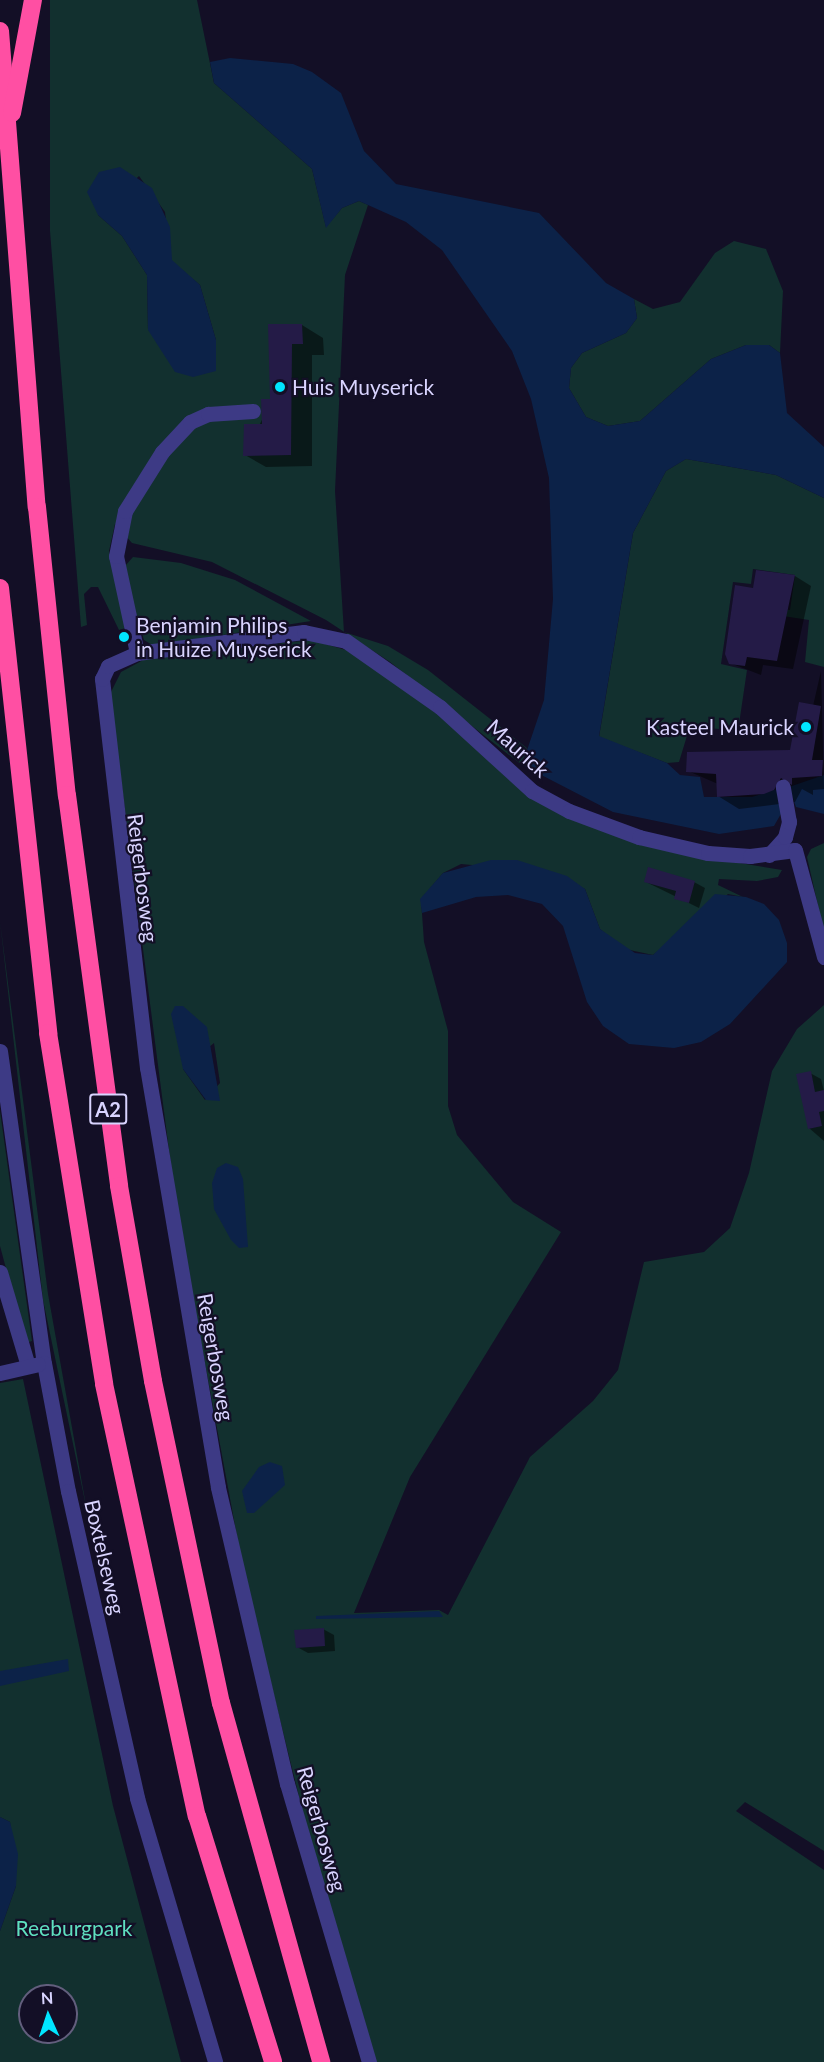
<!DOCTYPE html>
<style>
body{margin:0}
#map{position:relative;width:824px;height:2062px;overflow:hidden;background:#130f26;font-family:Lato,sans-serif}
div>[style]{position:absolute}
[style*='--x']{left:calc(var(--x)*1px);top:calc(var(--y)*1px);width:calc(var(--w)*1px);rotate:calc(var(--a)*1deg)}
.green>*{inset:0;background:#12302f}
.water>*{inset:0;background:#0c2248}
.shadow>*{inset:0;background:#0007}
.building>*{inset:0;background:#241b47}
.minor>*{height:15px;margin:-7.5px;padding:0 7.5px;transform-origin:7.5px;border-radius:7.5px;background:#3d3a85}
.highway>*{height:18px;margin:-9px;padding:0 9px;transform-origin:9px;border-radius:9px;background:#ff4fa3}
.dots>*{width:16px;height:16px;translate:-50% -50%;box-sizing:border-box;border:3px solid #130f26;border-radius:50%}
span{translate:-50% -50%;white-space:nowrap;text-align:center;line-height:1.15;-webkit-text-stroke:4.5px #130f26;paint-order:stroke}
.shield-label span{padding:2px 4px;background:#130f26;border:2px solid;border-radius:4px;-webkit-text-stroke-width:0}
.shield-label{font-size:20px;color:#d9d4ff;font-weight:700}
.poi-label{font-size:21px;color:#d9d4ff}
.left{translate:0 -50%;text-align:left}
.right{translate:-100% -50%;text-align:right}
.street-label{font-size:21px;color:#d9d4ff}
.park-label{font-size:21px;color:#5fe0c0}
.north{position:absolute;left:18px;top:1984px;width:60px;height:60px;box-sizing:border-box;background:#130f26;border:2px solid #625e7d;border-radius:50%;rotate:357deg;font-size:16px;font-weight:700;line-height:24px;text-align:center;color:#d9d4ff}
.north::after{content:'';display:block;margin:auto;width:21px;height:27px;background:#00e5ff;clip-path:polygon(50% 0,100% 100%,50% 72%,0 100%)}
</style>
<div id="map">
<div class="green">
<i style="clip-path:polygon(evenodd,50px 0,197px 0,214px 83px,312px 169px,326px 227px,342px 208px,359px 201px,368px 205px,345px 275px,335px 491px,344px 632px,388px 646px,428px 670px,527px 748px,522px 765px,390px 662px,326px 620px,212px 562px,132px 543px,115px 524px,109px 551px,129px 627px,119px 630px,98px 587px,91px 587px,84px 594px,87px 625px,81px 627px,50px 231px,50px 0,139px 176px,165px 212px,171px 261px,200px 285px,216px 340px,148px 330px,147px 275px,122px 236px,98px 215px,139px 176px)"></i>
<i style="clip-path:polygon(734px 241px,766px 249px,783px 291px,780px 353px,769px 345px,746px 345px,711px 359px,640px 421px,608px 426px,586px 417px,569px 388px,571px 368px,582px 353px,626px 333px,637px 318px,634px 299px,653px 309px,680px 302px,715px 253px)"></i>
<i style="clip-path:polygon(686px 459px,776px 475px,824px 498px,824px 667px,805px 662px,809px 620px,783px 616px,784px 609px,790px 610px,795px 575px,753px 569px,751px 584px,733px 582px,721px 664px,747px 670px,738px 731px,690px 726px,679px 762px,667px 763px,599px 737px,633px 533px,666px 471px)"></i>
<i style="clip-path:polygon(133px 557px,181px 563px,235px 580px,311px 621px,154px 646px,144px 640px,125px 580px,125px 566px)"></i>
<i style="clip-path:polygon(evenodd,311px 640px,353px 652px,443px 716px,523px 791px,715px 859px,782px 870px,778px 877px,757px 881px,719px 879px,718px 885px,743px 897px,728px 894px,653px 955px,625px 949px,600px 929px,585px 889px,548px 872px,461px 864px,443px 873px,421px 899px,424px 942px,448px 1031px,448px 1106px,457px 1135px,513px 1202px,561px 1232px,410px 1477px,354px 1613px,439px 1610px,448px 1615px,530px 1457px,593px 1401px,618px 1370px,644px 1262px,704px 1252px,730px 1228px,749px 1173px,772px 1071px,797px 1029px,824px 1005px,824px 1851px,745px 1802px,736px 1811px,824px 1870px,824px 2062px,376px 2062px,310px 1841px,244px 1574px,177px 1212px,110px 694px,121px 672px,147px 658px,311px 640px,214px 1043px,220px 1083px,205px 1100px,183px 1069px,214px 1043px)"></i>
<i style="clip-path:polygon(824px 843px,824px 932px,807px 857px,811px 849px)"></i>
<i style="clip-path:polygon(0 921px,48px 1294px,87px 1511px,43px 1300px)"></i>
<i style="clip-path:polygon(0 1111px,32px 1341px,26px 1343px,0 1246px)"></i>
<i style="clip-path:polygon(evenodd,23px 1379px,113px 1806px,181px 2062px,0 2062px,0 1931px,16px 1886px,10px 1822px,0 1817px,0 1383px,23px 1379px,30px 1996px,66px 1996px,66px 2032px,30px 2032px,30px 1996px)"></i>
</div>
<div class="water">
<i style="clip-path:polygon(230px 58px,293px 64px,312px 72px,341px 93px,364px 151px,396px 184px,539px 213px,606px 283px,634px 299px,637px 318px,626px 333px,582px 353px,571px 368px,569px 388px,586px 417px,608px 426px,640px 421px,711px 359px,746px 345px,769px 345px,780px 353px,787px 413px,824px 447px,824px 498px,776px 475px,686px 459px,666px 471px,633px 533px,599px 736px,667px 763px,680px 775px,700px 777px,704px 797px,752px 797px,777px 789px,782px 812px,774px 826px,719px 834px,613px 812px,522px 765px,544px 700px,553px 599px,549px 478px,531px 399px,512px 351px,442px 250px,406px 222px,359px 201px,342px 208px,326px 228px,312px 169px,214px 83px,210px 62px)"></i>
<i style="clip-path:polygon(120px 167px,152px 188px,170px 227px,172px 260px,200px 285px,216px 340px,216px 371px,193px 377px,175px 372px,148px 330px,147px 275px,122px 236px,98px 215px,87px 192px,99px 172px)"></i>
<i style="clip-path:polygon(824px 775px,824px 814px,796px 807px,789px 787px)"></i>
<i style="clip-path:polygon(491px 860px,517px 860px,567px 876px,585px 889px,600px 929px,635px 953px,653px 955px,715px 894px,746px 897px,764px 904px,779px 920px,787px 943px,787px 962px,730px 1024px,701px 1042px,674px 1048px,629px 1044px,603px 1026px,587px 1002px,563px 926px,542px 904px,508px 895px,476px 897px,422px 913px,420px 899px,443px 873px)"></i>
<i style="clip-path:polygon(175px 1006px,183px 1006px,207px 1027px,220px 1101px,206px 1100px,183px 1069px,171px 1014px)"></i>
<i style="clip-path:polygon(226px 1163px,238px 1167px,243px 1179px,248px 1247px,239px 1248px,231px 1240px,214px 1209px,212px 1183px,217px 1168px)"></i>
<i style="clip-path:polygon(270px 1462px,282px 1466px,285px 1485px,254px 1513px,247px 1513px,242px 1491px,259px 1467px)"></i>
<i style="clip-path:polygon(439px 1611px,443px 1617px,316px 1619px,316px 1616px)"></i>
<i style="clip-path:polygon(68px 1659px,69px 1671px,0 1686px,0 1671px)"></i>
<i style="clip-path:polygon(0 1817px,10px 1822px,18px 1854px,16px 1886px,0 1931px)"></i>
</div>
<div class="shadow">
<i style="clip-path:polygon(270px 325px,302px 325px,323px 338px,324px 355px,312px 355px,312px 466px,266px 467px,245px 455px,271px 401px)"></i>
<i style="clip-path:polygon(795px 576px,811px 586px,793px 669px,763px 665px,761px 675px,730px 663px,754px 590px)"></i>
<i style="clip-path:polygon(821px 671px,824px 789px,813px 790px,813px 795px,802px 789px,795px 802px,739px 809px,718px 796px,718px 784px,688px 771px,791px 751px,813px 706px)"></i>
<i style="clip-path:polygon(646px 882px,694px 882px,705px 888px,699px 908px)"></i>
<i style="clip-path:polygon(810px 1073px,821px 1079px,824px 1091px,824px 1141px,809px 1128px)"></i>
<i style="clip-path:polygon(323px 1629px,334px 1635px,335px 1651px,308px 1653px,297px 1647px)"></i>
</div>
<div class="building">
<i style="clip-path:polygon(268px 324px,302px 324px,303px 344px,292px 344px,291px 455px,243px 456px,244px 424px,262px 424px,261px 399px,270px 399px)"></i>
<i style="clip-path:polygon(756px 570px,795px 575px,777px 661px,747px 657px,745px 666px,729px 664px,725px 654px,735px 585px,753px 588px)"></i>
<i style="clip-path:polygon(799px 702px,821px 706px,812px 760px,823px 760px,822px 776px,792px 778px,792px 785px,781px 778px,774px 790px,764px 794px,717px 797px,716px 774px,686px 772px,687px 752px,790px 750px)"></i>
<i style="clip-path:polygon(648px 867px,695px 881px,689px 903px,674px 899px,676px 891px,644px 882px)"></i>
<i style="clip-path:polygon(811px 1071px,815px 1092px,824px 1090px,824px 1111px,819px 1112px,822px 1126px,808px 1129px,796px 1074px)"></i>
<i style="clip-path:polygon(324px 1628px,325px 1646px,296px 1648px,294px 1630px)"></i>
</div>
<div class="minor">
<i style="--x:137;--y:653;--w:99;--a:-102.2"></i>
<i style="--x:116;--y:556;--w:46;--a:-78.7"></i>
<i style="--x:125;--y:511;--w:70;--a:-57.9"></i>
<i style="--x:162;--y:452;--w:41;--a:-47"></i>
<i style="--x:190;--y:422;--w:20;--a:-24"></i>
<i style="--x:208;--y:414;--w:45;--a:-3.8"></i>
<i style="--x:769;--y:855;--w:24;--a:-48"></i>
<i style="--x:785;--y:837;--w:16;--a:-75"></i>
<i style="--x:789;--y:822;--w:36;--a:-100"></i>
<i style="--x:0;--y:1051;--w:315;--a:82"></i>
<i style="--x:44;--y:1363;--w:130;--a:79.4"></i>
<i style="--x:68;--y:1491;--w:315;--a:77.3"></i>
<i style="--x:137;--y:1798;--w:275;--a:73.5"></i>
<i style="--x:0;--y:1272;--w:98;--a:73.4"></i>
<i style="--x:0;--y:1373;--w:39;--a:-13"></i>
<i style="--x:369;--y:2062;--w:290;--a:-106.4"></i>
<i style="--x:287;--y:1784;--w:305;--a:-103.1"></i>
<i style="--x:218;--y:1487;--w:425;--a:-99.6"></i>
<i style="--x:147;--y:1068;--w:392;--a:-96.6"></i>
<i style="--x:102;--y:679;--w:14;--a:-65"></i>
<i style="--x:108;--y:666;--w:32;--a:-24"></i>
<i style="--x:137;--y:653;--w:168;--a:-7.2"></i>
<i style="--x:304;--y:632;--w:43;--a:12.1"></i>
<i style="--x:346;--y:641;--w:115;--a:35.1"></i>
<i style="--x:440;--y:707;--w:125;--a:42.4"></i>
<i style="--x:532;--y:791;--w:42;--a:28.4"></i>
<i style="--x:569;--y:811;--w:75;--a:20.4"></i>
<i style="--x:639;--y:837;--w:71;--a:13.1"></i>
<i style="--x:708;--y:853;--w:42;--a:4.1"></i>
<i style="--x:750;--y:856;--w:45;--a:-7.6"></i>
<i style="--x:795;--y:850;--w:111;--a:74.8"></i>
</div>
<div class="highway">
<i style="--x:0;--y:31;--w:477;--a:85.6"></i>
<i style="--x:37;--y:507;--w:290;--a:84.1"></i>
<i style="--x:67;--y:795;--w:394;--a:82.4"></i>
<i style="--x:119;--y:1186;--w:198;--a:80.1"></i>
<i style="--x:153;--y:1381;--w:329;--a:78.1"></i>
<i style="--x:221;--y:1703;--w:373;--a:74.4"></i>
<i style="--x:12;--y:113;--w:115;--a:-79.5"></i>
<i style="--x:0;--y:588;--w:448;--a:83.8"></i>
<i style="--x:48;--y:1033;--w:355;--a:80.9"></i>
<i style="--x:104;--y:1384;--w:442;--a:77.9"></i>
<i style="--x:197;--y:1816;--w:257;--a:72.8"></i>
</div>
<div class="dots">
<i style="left:280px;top:387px;background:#00e5ff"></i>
<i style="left:124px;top:637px;background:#00e5ff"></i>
<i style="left:806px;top:727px;background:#00e5ff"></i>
</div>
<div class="shield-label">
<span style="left:108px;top:1109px">A2</span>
</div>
<div class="poi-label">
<span class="left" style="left:292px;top:387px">Huis Muyserick</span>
<span class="left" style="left:136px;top:637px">Benjamin Philips<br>in Huize Muyserick</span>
<span class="right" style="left:794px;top:727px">Kasteel Maurick</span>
</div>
<div class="street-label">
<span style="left:518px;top:748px;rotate:42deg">Maurick</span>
<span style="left:143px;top:878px;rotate:83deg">Reigerbosweg</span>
<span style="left:216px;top:1357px;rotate:80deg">Reigerbosweg</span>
<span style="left:105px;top:1557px;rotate:77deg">Boxtelseweg</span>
<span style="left:322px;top:1829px;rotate:74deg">Reigerbosweg</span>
</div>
<div class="park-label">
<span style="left:74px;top:1928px">Reeburgpark</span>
</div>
<div class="north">N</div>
</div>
